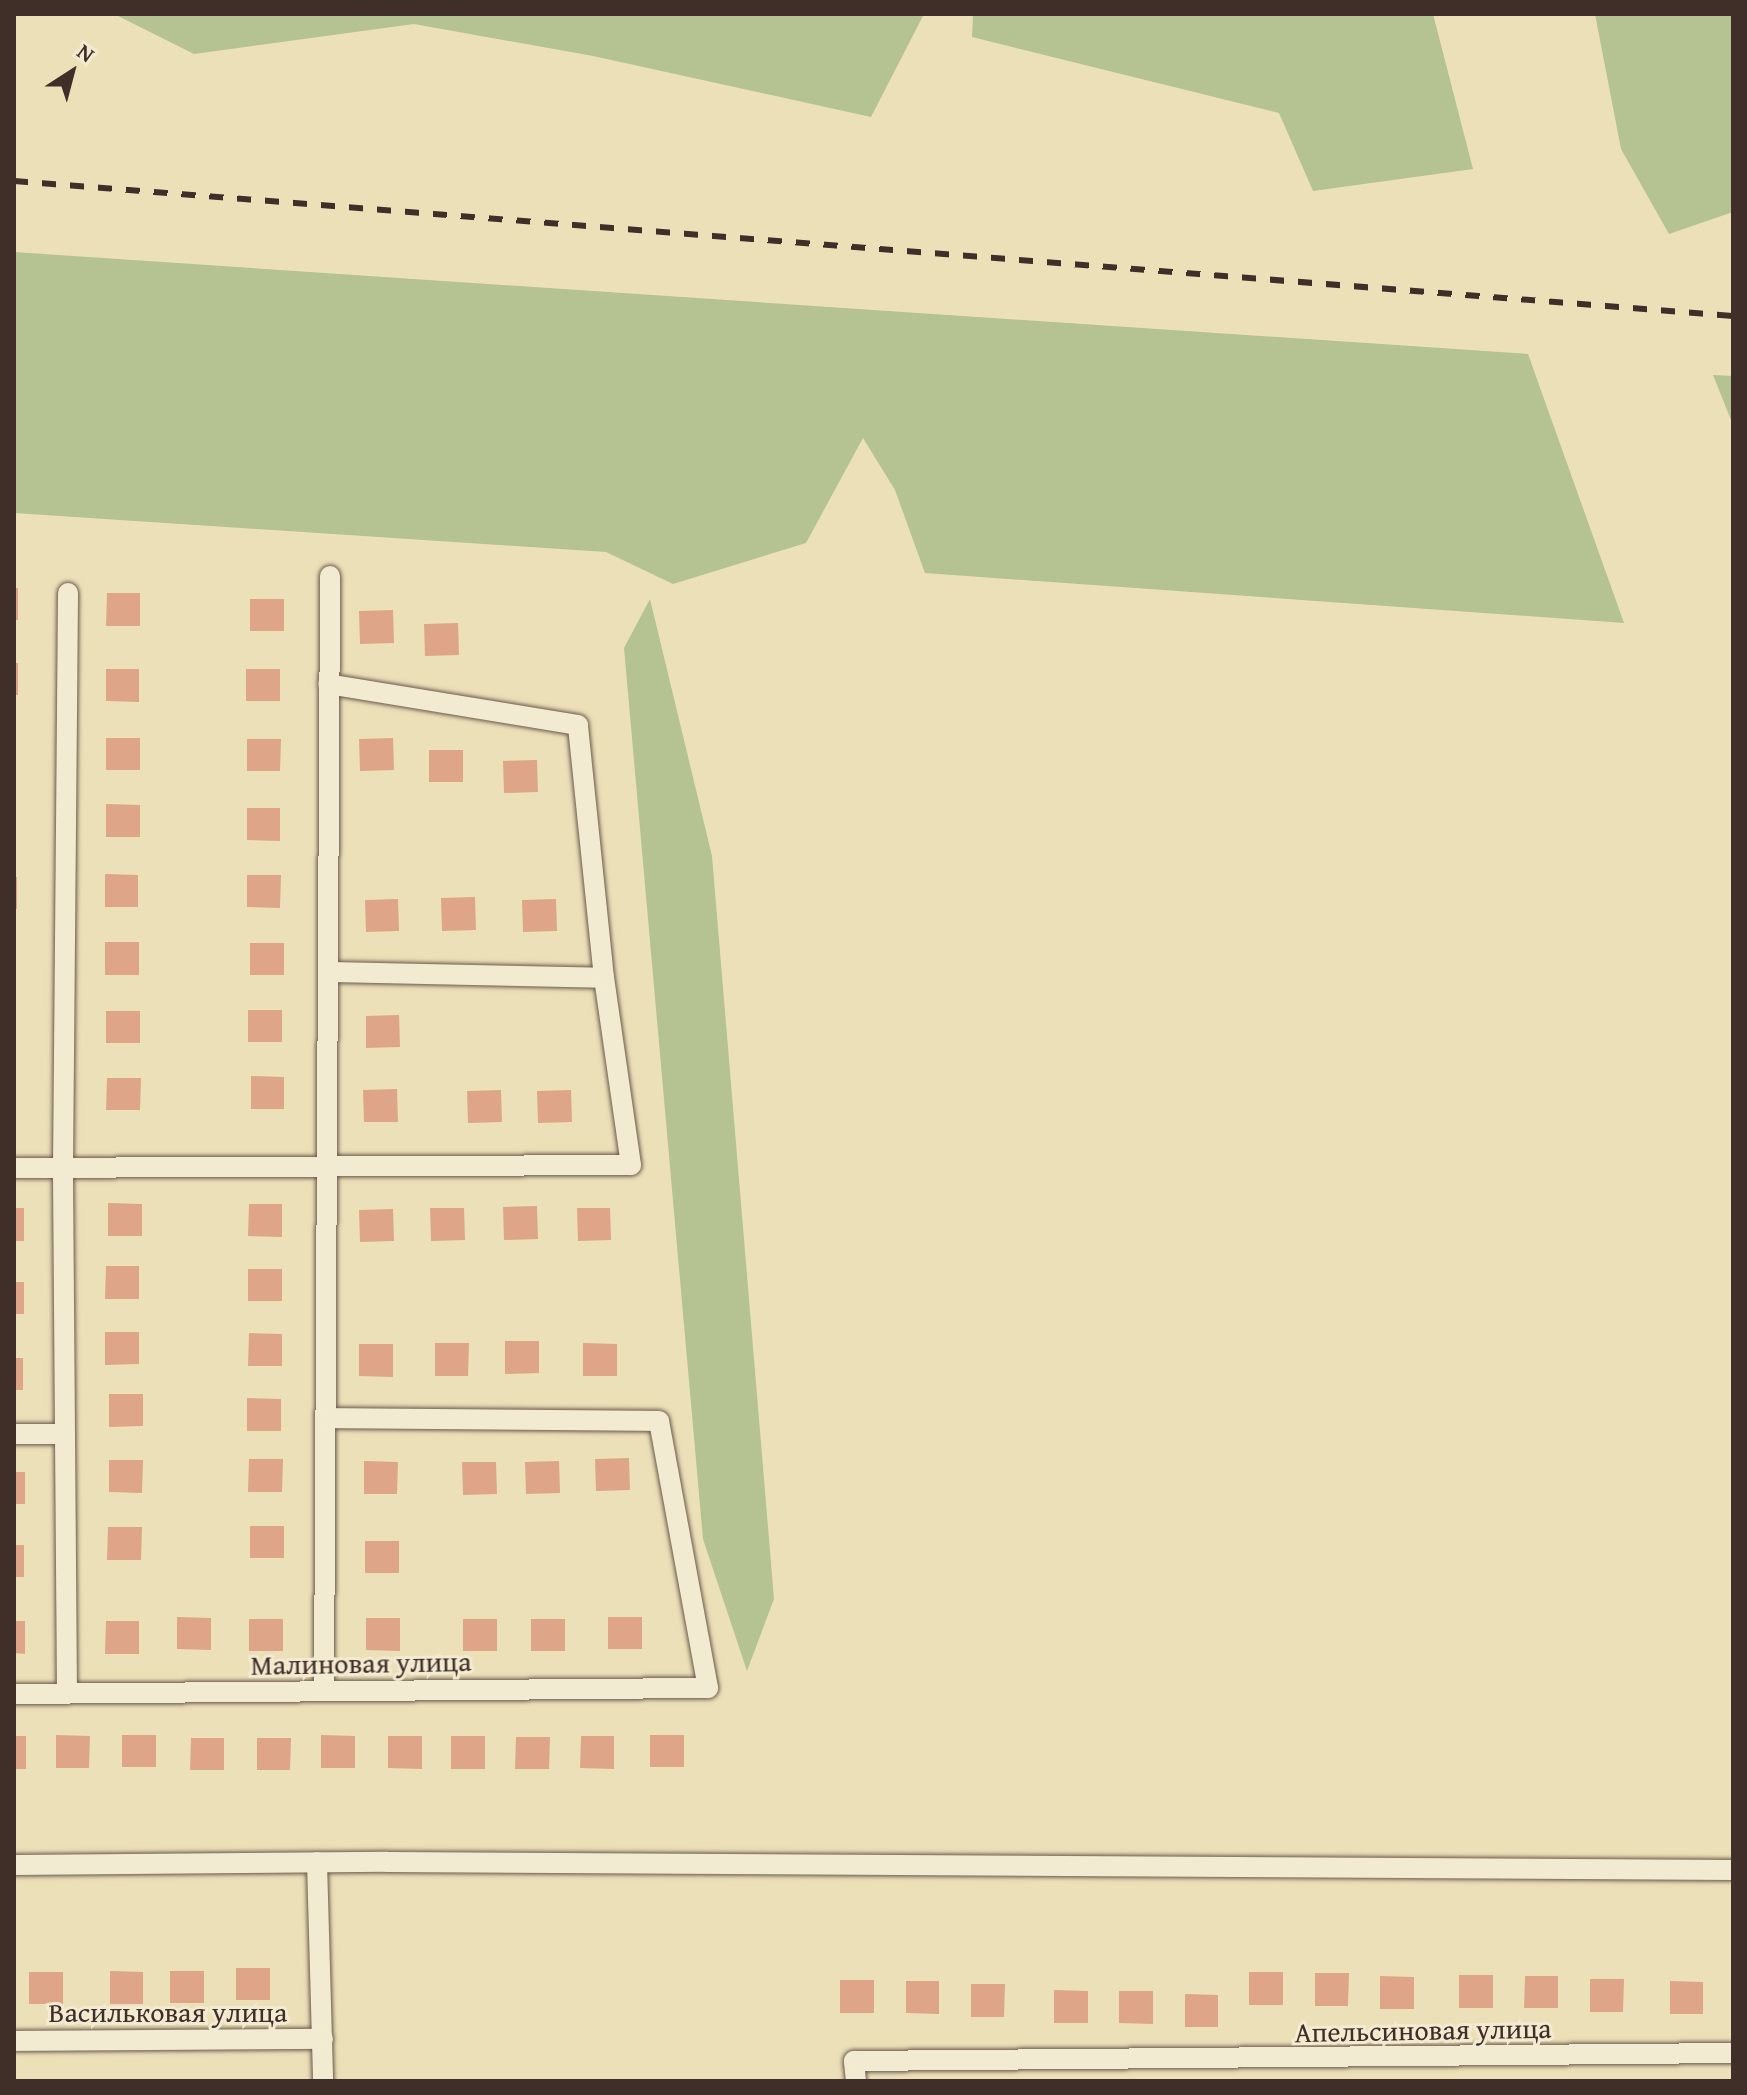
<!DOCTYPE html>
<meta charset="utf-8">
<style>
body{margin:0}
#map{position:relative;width:1747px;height:2095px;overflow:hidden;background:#ece0b8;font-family:"Gentium Book Plus",serif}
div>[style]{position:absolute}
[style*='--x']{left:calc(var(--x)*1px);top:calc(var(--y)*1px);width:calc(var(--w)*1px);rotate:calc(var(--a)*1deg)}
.green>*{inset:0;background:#b4c391}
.building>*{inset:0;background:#dea588}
.roads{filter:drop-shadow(0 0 2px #6b5a4c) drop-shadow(0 0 2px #6b5a4c)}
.minor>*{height:20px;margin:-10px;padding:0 10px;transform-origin:10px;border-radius:10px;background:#f3ebd1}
.rail>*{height:6px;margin-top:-3px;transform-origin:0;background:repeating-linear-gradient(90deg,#402e28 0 14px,transparent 0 28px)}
span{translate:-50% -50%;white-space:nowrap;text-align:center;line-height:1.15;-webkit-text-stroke:6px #f3ebd1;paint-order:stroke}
.street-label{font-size:28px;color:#402e28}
.frame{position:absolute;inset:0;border:16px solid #402e28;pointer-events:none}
.north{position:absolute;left:32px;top:32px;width:80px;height:80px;-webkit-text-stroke:6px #f3ebd1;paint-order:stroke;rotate:36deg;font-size:22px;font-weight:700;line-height:32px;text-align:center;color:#402e28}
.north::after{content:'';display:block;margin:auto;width:28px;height:36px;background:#402e28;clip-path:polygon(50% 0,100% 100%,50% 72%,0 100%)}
</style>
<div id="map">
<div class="green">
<i style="clip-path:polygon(114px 14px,924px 14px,871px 117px,593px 56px,414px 24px,194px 54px)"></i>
<i style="clip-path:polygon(973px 14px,1433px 14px,1473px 169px,1313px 191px,1279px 113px,972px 37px)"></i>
<i style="clip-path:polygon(1595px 14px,1733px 14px,1733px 212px,1669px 234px,1621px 149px)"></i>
<i style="clip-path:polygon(14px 252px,1528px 354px,1624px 623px,925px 573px,895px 490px,863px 438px,806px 543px,673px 584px,606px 552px,14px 513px)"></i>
<i style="clip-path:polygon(1713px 375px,1733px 376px,1733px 425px)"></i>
<i style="clip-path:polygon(650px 599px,712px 856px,774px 1599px,747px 1671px,703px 1539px,624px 648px)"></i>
</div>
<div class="building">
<i style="clip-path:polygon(14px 588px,18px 588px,18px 620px,14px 620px)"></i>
<i style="clip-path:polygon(107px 593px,140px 593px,140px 626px,106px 626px)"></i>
<i style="clip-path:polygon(250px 599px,284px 599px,284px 631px,250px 631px)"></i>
<i style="clip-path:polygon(393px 610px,394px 643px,360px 644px,359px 611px)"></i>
<i style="clip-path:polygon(458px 623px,459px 655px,425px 656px,424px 624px)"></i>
<i style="clip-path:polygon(14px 663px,18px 663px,18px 695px,14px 695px)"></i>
<i style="clip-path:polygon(106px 669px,139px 669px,139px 702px,106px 701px)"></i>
<i style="clip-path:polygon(246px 669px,280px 669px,280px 701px,246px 701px)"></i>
<i style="clip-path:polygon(106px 738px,140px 738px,140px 770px,106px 770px)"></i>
<i style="clip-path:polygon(393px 738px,394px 770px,360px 771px,359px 739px)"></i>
<i style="clip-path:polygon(247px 739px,281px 739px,280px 771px,247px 771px)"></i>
<i style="clip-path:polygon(429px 750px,463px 750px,463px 782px,429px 782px)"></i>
<i style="clip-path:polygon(537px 760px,538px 792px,504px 793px,503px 761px)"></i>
<i style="clip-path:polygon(106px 804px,140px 805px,140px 837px,106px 837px)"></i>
<i style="clip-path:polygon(247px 808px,280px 808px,280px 841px,247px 840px)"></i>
<i style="clip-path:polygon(105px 874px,138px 875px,138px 907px,105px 907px)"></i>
<i style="clip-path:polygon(247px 875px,281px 875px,280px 908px,247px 907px)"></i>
<i style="clip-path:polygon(14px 877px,17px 877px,17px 909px,14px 909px)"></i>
<i style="clip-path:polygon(475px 897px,476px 930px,442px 931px,441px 898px)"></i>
<i style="clip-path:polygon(398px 899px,399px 931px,366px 932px,365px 900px)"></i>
<i style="clip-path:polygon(556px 899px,557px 931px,523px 932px,522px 900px)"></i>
<i style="clip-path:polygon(105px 942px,139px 942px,139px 975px,105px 975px)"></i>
<i style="clip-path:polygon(250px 943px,284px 943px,284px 975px,250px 975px)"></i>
<i style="clip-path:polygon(248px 1010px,282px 1010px,282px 1042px,248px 1042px)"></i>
<i style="clip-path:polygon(106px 1011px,140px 1011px,140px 1043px,106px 1043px)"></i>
<i style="clip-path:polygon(399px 1015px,400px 1047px,366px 1048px,366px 1016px)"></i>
<i style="clip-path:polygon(251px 1076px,284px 1077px,284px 1109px,251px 1109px)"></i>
<i style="clip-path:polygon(107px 1078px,141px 1078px,140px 1110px,106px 1110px)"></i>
<i style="clip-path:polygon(397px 1089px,398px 1122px,364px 1122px,363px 1090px)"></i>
<i style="clip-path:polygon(501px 1090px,502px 1122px,468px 1123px,467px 1091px)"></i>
<i style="clip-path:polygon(571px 1090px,572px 1122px,538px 1123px,537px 1091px)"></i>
<i style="clip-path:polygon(108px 1203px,142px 1204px,142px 1236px,108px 1236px)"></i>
<i style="clip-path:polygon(249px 1204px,282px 1204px,282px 1237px,248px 1236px)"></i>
<i style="clip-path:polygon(537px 1206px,538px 1239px,504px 1240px,503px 1207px)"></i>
<i style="clip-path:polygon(14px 1208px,24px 1208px,24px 1241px,14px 1241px)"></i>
<i style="clip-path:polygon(430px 1208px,464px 1208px,465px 1240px,431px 1241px)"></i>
<i style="clip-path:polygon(577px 1208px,610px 1208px,611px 1240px,578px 1241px)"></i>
<i style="clip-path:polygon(393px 1209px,394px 1241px,360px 1242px,359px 1210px)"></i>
<i style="clip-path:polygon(106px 1266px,139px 1266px,139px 1299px,105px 1299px)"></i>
<i style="clip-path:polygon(248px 1269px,282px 1269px,282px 1301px,248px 1301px)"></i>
<i style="clip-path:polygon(14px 1282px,24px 1282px,24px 1314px,14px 1314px)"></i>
<i style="clip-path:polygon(105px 1332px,139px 1332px,139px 1364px,105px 1365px)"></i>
<i style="clip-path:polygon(249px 1333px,282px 1334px,282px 1366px,248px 1366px)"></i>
<i style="clip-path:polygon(505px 1341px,539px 1341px,539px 1373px,505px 1374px)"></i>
<i style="clip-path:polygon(435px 1343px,469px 1343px,468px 1376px,435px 1376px)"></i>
<i style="clip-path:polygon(583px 1343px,617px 1344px,617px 1376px,583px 1376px)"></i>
<i style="clip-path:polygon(359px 1344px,393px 1344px,393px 1377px,359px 1376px)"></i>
<i style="clip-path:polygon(14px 1358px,23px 1358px,23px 1390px,14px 1390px)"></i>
<i style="clip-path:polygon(109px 1394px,143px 1394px,143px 1426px,109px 1427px)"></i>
<i style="clip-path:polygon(247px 1398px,281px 1399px,281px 1431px,247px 1431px)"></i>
<i style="clip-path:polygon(629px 1458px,630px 1490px,596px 1491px,595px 1459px)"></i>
<i style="clip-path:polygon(249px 1459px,283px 1459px,282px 1492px,248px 1492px)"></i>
<i style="clip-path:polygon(109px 1460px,143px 1460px,142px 1493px,109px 1492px)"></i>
<i style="clip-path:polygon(364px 1461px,398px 1462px,397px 1494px,364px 1494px)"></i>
<i style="clip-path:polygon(559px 1461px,560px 1493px,526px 1494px,525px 1462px)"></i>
<i style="clip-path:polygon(462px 1462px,496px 1462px,497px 1494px,463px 1495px)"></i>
<i style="clip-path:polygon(14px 1472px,25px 1472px,25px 1504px,14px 1504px)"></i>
<i style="clip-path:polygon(250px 1526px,284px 1526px,284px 1558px,250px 1558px)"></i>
<i style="clip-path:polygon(108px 1527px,142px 1527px,141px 1560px,107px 1560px)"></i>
<i style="clip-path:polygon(365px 1541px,399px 1541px,399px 1573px,365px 1573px)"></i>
<i style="clip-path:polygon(14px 1545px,24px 1545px,24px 1577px,14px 1577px)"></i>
<i style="clip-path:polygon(177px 1617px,211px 1618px,211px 1650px,177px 1649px)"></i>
<i style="clip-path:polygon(608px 1617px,642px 1617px,642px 1649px,608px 1649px)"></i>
<i style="clip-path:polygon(366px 1618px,400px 1618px,400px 1651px,366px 1650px)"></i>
<i style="clip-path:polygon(249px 1619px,283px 1619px,283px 1651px,249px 1651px)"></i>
<i style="clip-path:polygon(463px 1619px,497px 1619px,497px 1651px,463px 1651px)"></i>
<i style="clip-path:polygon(531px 1619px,565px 1619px,565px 1651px,531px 1651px)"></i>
<i style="clip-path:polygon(14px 1621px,25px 1621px,25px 1654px,14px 1653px)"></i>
<i style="clip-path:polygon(106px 1621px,139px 1621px,139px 1654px,105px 1654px)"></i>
<i style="clip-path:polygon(56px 1735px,90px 1736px,89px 1768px,56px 1768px)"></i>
<i style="clip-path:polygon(122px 1735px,156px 1735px,156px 1767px,122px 1767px)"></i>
<i style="clip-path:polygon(321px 1735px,355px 1736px,355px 1768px,321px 1768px)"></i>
<i style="clip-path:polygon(650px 1735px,684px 1735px,684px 1767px,650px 1767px)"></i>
<i style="clip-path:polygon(14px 1736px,26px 1736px,26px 1769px,14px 1769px)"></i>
<i style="clip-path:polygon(388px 1736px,422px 1736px,422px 1769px,388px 1768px)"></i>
<i style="clip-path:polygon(451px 1736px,485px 1736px,485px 1769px,451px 1769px)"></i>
<i style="clip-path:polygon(581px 1736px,614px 1736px,614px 1769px,580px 1768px)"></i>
<i style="clip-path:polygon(516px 1737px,550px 1737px,549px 1769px,515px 1769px)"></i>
<i style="clip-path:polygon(191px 1738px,224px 1738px,224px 1770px,190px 1770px)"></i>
<i style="clip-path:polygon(257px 1738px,291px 1738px,290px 1770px,257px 1770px)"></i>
<i style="clip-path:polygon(236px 1968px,270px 1968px,270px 2000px,236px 2000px)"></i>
<i style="clip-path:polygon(110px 1971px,143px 1972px,143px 2004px,110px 2004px)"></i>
<i style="clip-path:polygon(170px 1971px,204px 1971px,204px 2003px,170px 2003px)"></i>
<i style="clip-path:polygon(29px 1972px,63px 1972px,63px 2004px,29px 2004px)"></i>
<i style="clip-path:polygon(1249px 1972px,1283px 1972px,1283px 2005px,1249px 2005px)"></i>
<i style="clip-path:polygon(1315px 1973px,1349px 1973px,1348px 2006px,1315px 2006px)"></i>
<i style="clip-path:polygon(1459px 1975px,1493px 1975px,1493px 2008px,1459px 2008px)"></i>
<i style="clip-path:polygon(1380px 1976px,1414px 1977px,1414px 2009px,1380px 2009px)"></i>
<i style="clip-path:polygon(1525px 1976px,1558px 1976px,1558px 2008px,1524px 2008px)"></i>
<i style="clip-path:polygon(1590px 1979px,1624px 1979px,1623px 2012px,1590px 2012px)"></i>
<i style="clip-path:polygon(840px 1980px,874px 1980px,874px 2013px,840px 2013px)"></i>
<i style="clip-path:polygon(906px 1981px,939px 1981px,939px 2014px,906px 2013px)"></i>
<i style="clip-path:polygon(1670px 1981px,1703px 1982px,1703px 2014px,1670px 2014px)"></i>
<i style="clip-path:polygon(971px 1984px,1005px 1984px,1004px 2017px,971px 2017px)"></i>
<i style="clip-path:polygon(1054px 1990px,1088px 1991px,1088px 2023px,1054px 2023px)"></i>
<i style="clip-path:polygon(1119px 1991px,1153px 1991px,1153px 2024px,1119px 2023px)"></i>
<i style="clip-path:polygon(1185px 1994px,1218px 1995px,1218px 2027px,1185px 2027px)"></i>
</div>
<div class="roads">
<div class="minor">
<i style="--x:329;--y:972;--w:275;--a:1.2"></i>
<i style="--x:14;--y:1168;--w:617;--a:-0.28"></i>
<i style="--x:631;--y:1165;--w:189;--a:-98.2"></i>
<i style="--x:604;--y:978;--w:254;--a:-95.9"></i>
<i style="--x:578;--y:725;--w:253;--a:-170.7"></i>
<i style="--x:14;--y:1434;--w:51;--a:0"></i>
<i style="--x:324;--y:1691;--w:1115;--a:-89.69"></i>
<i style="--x:14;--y:1694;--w:694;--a:-0.5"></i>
<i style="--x:708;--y:1688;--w:271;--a:-100.4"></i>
<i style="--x:659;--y:1421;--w:332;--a:-179.5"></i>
<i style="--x:67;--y:1694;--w:525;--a:-90.44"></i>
<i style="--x:63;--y:1169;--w:576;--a:-89.5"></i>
<i style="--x:317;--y:1862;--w:219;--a:88.4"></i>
<i style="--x:14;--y:1865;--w:373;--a:-0.5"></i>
<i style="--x:387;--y:1862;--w:1346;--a:0.34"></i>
<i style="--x:14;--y:2041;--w:309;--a:-0.4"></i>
<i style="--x:856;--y:2081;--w:20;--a:-96"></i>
<i style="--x:854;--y:2061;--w:879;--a:-0.52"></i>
</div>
</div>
<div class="rail">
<i style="--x:14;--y:181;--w:1724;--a:4.49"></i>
</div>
<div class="street-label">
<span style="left:361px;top:1663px;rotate:-1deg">Малиновая улица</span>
<span style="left:168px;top:2012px">Васильковая улица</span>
<span style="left:1423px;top:2030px;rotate:-1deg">Апельсиновая улица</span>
</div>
<div class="frame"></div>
<div class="north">N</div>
</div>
